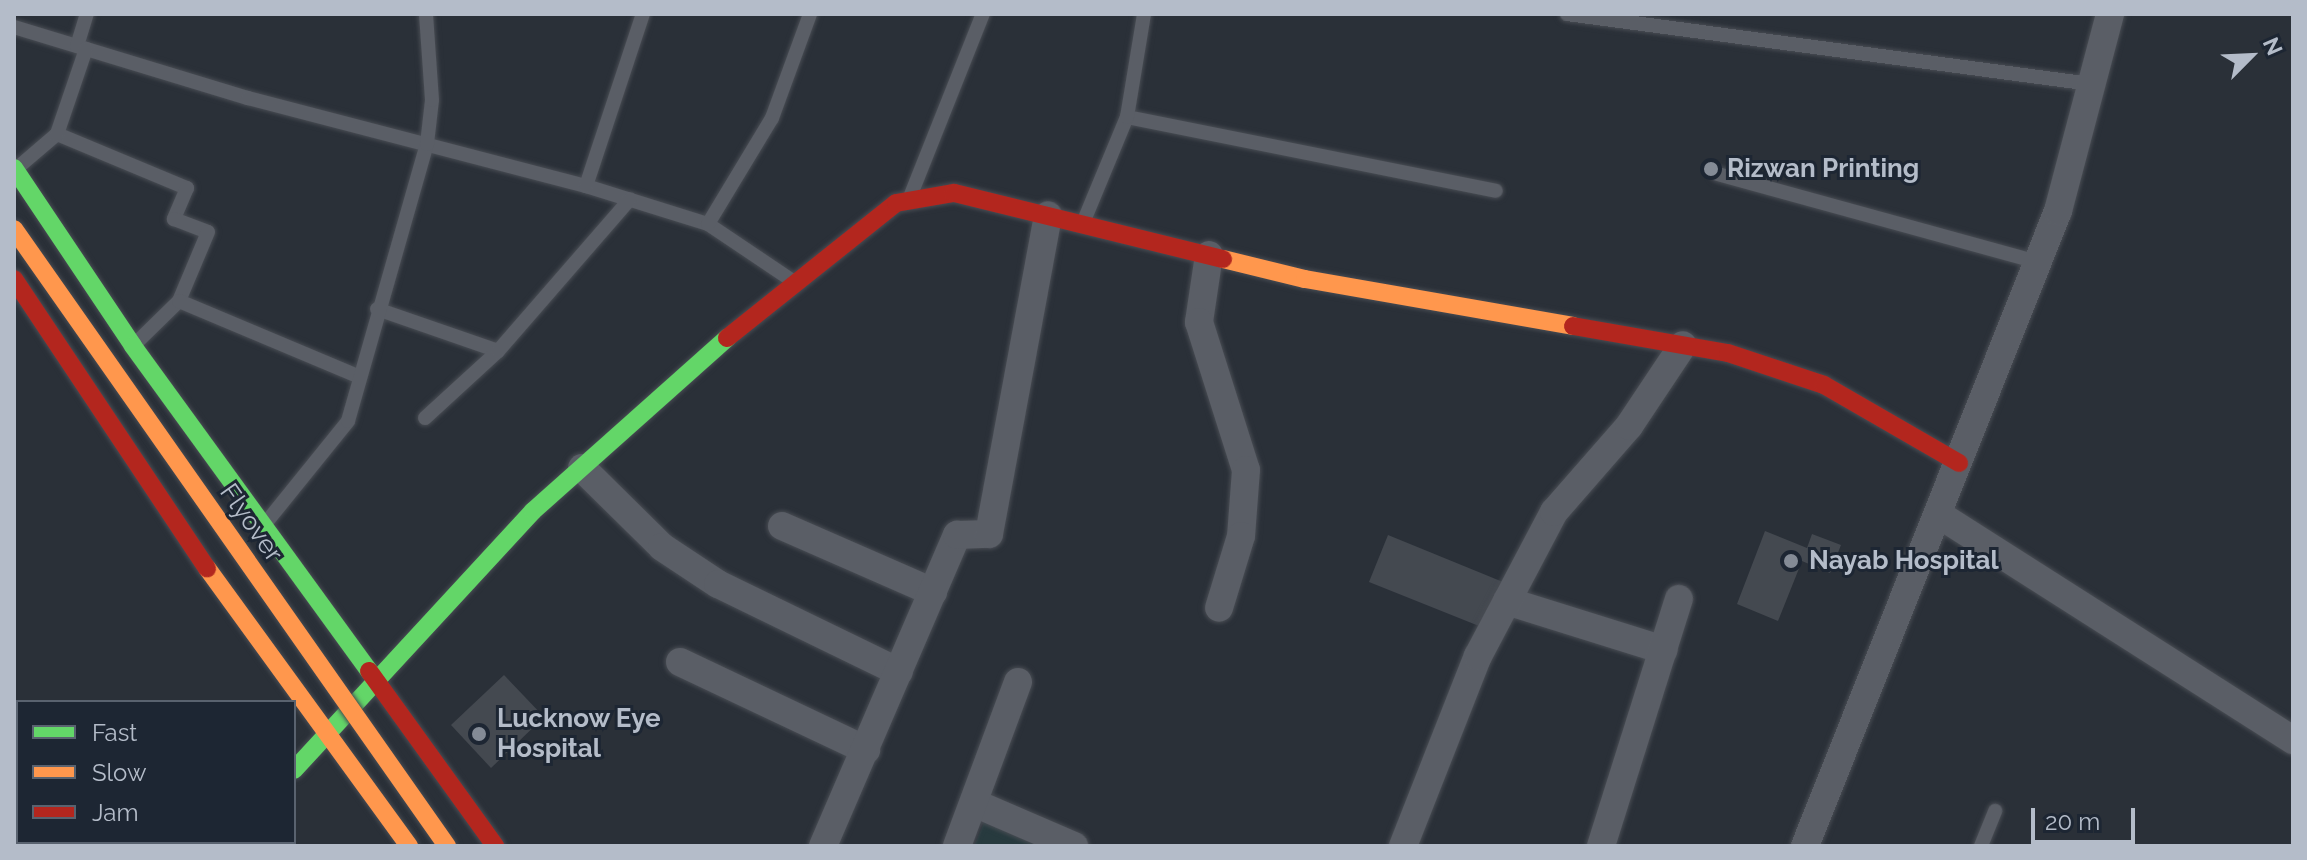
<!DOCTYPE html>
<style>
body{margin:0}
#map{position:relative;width:2307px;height:860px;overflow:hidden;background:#2a3038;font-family:Raleway,sans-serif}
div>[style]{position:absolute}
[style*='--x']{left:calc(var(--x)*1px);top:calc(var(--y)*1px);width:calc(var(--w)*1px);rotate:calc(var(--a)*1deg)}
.green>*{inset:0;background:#273a3e}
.building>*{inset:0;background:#444950}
.roads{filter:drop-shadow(0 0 2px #484c53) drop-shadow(0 0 2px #484c53)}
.lane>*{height:14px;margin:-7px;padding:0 7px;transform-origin:7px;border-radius:7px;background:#5a5e66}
.street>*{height:28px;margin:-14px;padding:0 14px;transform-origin:14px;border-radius:14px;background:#5a5e66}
.fast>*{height:18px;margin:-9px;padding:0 9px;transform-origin:9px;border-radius:9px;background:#63d668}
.slow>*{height:18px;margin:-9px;padding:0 9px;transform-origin:9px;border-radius:9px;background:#ff974d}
.jam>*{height:18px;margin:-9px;padding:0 9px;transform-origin:9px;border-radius:9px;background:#b3261e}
.bridges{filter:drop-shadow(0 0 2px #484c53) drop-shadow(0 0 2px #484c53)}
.slow-bridge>*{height:18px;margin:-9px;padding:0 9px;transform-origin:9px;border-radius:9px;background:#ff974d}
.dots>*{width:22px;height:22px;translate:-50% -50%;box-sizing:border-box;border:4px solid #1d2633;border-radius:50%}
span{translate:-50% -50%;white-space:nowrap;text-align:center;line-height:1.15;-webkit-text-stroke:6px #1d2633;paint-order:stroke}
.poi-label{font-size:26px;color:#b4bcc9;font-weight:700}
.left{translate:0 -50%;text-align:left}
.street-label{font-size:26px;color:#b4bcc9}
.frame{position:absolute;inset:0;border:16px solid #b4bcc9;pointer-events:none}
.legend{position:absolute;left:16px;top:700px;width:280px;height:144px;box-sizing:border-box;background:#1d2633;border:2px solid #59626f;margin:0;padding:10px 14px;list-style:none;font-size:24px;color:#b4bcc9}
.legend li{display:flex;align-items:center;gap:16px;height:40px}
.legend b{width:40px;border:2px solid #59626f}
.north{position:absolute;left:2211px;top:16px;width:80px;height:80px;-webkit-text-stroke:6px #1d2633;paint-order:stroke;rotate:66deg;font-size:22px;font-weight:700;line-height:32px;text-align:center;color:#b4bcc9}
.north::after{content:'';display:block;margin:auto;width:28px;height:36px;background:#b4bcc9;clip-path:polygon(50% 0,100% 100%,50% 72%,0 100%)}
.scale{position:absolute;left:2031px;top:808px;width:104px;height:36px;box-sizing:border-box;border:4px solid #b4bcc9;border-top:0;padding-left:10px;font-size:24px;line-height:28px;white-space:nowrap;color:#b4bcc9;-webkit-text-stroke:6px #1d2633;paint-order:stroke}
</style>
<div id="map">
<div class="green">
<i style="clip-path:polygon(986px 818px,1048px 846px,974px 846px)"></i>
</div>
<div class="building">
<i style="clip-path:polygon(1765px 531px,1807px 548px,1812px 534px,1841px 545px,1830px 573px,1802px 561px,1778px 621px,1737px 604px)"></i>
<i style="clip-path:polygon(1388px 535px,1503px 582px,1484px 628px,1369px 582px)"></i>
<i style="clip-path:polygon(504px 675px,544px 717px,491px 768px,451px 725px)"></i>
</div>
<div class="roads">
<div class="lane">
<i style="--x:1567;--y:14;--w:529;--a:7.61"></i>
<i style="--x:14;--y:27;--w:245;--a:16.9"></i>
<i style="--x:248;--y:98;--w:349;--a:14.6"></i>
<i style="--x:586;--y:186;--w:128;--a:17.3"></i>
<i style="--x:708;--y:224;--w:99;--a:33.9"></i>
<i style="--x:77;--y:46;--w:34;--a:-73"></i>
<i style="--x:1127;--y:117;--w:376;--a:11.3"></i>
<i style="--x:57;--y:134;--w:141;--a:22.6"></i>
<i style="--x:187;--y:188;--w:34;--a:113"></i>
<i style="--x:174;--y:219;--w:36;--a:21"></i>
<i style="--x:208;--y:232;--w:75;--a:112.8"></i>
<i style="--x:179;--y:301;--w:63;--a:135.6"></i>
<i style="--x:16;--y:169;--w:54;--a:-40.5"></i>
<i style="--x:57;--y:134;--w:90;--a:-71.2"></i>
<i style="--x:1718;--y:174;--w:332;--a:15.4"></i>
<i style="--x:586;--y:186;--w:181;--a:-71.7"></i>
<i style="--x:910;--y:197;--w:197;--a:-68.3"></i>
<i style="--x:1083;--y:223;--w:115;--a:-67.5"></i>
<i style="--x:1127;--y:117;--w:104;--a:-80.6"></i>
<i style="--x:708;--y:224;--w:124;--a:-58.9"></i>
<i style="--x:772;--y:118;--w:111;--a:-69.9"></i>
<i style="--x:179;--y:301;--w:193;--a:22.8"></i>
<i style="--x:377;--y:309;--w:128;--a:19.1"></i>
<i style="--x:425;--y:418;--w:99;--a:-42.5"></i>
<i style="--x:498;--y:351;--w:201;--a:-49"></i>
<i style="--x:265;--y:524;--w:132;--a:-51.1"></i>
<i style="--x:348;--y:421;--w:288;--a:-74.1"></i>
<i style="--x:427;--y:144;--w:44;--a:-83.5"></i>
<i style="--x:432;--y:100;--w:86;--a:-94"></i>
<i style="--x:1981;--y:846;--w:38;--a:-68"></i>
</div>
<div class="street">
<i style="--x:1209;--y:255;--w:68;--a:98.5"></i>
<i style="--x:1199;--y:322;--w:155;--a:72.4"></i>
<i style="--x:1246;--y:470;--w:66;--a:94.3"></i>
<i style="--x:1241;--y:536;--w:75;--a:107"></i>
<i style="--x:582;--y:468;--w:112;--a:44.6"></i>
<i style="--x:662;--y:547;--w:67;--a:33.5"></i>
<i style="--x:718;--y:584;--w:201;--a:25.9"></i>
<i style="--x:1938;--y:514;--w:421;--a:32.5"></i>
<i style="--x:782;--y:526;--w:165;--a:23.6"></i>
<i style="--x:1507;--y:601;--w:164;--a:17.4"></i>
<i style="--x:680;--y:662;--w:206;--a:25.3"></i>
<i style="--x:974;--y:803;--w:109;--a:23.3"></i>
<i style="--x:185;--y:846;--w:7;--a:-34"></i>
<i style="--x:823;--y:846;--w:339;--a:-66.7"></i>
<i style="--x:957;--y:535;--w:32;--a:-2"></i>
<i style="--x:989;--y:534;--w:324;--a:-79.5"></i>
<i style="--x:957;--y:846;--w:175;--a:-69.6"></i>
<i style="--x:1403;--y:846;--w:204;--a:-68.5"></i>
<i style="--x:1478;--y:656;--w:163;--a:-62.2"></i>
<i style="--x:1554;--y:512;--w:114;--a:-48.9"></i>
<i style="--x:1629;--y:426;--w:97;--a:-56.3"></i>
<i style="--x:1601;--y:846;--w:259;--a:-72.5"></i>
<i style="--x:1805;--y:846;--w:684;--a:-68.28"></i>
<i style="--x:2058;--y:211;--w:204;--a:-75.2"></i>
</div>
<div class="fast">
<i style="--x:14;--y:168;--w:214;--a:56.2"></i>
<i style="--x:133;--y:346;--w:402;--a:54"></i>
<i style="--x:294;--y:770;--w:352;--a:-47.3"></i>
<i style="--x:533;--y:511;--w:260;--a:-41.7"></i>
</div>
<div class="slow">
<i style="--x:1223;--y:259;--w:84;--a:13.7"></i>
<i style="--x:1305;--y:279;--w:272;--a:9.9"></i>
<i style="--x:207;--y:568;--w:344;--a:54"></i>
</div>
<div class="jam">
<i style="--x:14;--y:279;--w:348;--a:56.3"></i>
<i style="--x:1573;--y:326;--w:157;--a:9.9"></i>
<i style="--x:1728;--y:353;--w:101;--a:18.4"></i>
<i style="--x:1824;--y:385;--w:156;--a:30"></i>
<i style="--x:727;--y:338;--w:216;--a:-38.6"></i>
<i style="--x:896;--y:203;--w:59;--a:-9.8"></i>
<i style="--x:954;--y:193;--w:277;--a:13.8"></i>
<i style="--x:369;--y:671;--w:216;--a:54.2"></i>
</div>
</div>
<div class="bridges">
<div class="slow-bridge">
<i style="--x:14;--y:229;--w:754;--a:54.94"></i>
</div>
</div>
<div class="dots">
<i style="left:1711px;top:169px;background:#848b96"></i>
<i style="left:1791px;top:561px;background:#848b96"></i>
<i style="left:479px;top:734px;background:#848b96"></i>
</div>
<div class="poi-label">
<span class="left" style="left:1727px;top:169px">Rizwan Printing</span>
<span class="left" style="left:1809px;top:561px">Nayab Hospital</span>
<span class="left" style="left:497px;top:734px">Lucknow Eye<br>Hospital</span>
</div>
<div class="street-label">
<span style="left:251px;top:523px;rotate:55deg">Flyover</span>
</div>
<div class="frame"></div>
<ul class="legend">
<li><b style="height:10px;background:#63d668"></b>Fast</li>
<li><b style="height:10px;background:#ff974d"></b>Slow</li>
<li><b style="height:10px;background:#b3261e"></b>Jam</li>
</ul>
<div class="north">N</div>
<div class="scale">20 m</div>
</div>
